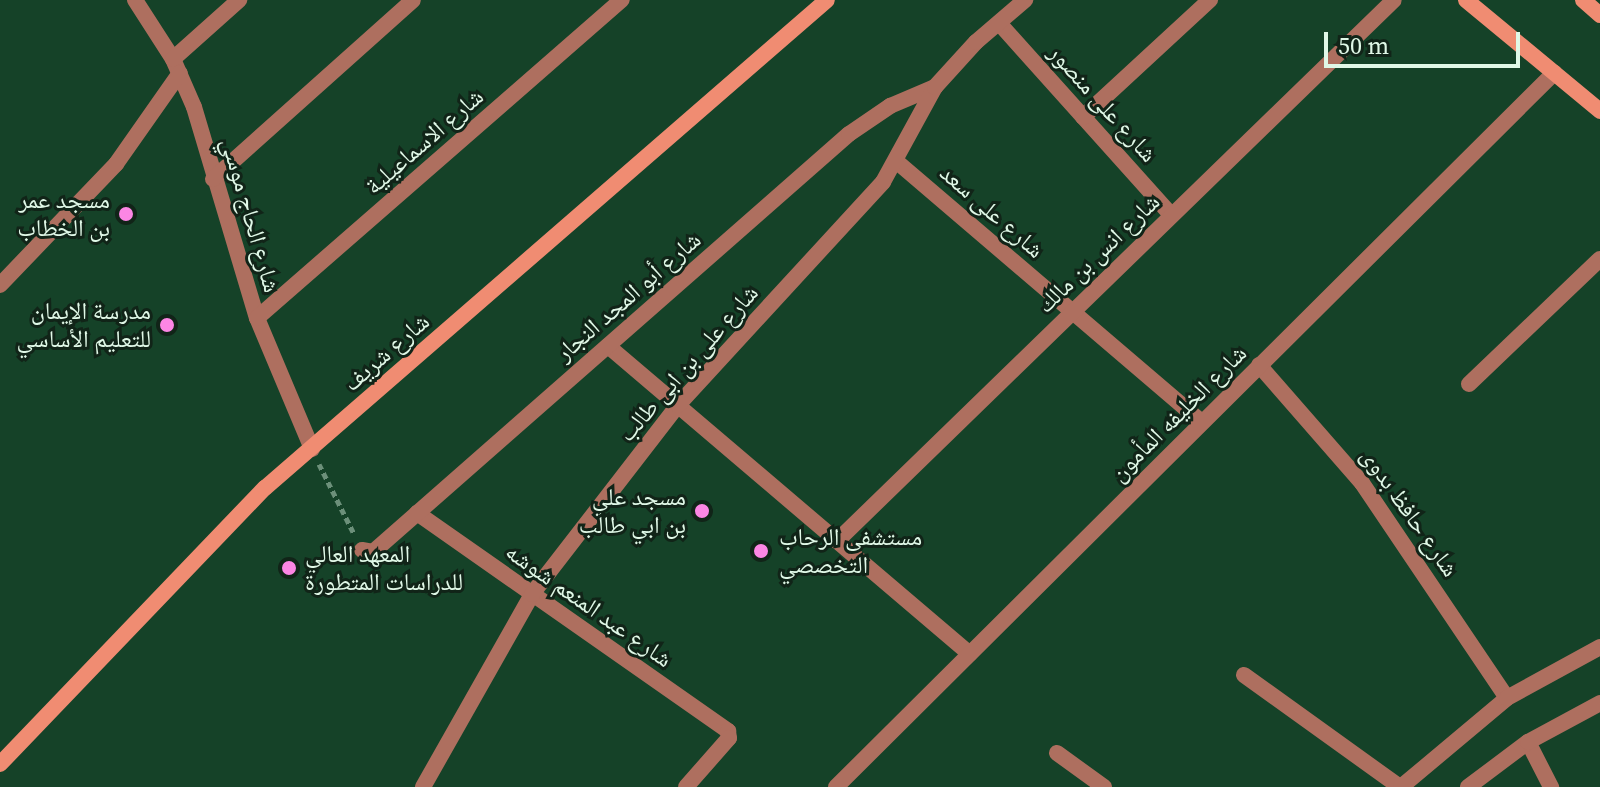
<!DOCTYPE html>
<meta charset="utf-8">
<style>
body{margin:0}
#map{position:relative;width:1600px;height:787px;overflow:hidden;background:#154228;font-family:"Source Serif 4","Noto Naskh Arabic",serif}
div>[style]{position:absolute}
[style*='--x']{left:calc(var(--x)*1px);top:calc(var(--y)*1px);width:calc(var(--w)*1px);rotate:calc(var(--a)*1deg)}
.path>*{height:5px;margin-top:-2.5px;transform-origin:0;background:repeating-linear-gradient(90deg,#6c907a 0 6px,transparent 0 10px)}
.street>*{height:16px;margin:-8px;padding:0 8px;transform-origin:8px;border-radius:8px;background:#ae6f5f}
.secondary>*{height:16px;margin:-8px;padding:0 8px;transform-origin:8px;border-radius:8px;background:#f08c72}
.dots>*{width:22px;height:22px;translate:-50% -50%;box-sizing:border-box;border:4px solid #112418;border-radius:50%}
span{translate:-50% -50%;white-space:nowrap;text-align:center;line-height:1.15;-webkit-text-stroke:6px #112418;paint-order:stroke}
.street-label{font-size:24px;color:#e0f8e7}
.poi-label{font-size:24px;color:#e0f8e7}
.right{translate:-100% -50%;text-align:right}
.left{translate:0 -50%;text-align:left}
.scale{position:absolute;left:1324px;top:32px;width:196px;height:36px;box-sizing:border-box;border:4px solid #e0f8e7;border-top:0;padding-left:10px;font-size:24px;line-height:28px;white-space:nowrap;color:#e0f8e7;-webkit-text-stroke:6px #112418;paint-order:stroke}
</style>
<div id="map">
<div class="path">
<i style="--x:319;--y:464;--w:78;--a:63.4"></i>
</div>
<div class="street">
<i style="--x:135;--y:0;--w:70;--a:57.2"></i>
<i style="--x:173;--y:59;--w:52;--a:66.4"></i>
<i style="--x:194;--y:107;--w:220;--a:73.4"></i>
<i style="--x:257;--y:318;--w:142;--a:67.2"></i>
<i style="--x:999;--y:23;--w:258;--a:48.1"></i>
<i style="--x:173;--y:59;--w:89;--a:-41.8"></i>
<i style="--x:1083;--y:117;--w:173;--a:-42.7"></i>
<i style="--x:896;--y:161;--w:402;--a:40.5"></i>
<i style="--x:213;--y:179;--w:268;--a:-41.8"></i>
<i style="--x:0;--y:285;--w:168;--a:-46.2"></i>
<i style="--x:116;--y:164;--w:111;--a:-54.9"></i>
<i style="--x:257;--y:318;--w:484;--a:-41.1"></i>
<i style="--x:608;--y:346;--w:475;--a:40.4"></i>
<i style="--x:1259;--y:365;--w:157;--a:48.9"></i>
<i style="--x:1362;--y:483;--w:259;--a:56"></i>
<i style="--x:1469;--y:384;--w:181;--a:-43.7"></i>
<i style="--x:417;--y:513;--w:380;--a:35"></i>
<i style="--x:728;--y:731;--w:7;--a:82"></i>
<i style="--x:729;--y:738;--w:65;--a:131.3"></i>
<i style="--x:837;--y:541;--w:776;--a:-44.17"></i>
<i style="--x:362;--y:550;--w:11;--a:10"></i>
<i style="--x:373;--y:552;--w:633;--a:-41.29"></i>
<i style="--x:849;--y:134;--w:50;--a:-34.3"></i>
<i style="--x:890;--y:106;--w:49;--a:-22.9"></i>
<i style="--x:1244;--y:675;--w:192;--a:35.7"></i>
<i style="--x:1528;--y:742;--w:51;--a:62.9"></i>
<i style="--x:1057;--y:753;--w:58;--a:35.9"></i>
<i style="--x:423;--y:787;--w:222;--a:-60.5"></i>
<i style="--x:532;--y:594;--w:239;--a:-52.3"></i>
<i style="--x:678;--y:405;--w:303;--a:-47.4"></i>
<i style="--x:883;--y:182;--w:108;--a:-61.3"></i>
<i style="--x:935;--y:87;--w:61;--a:-47.7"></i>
<i style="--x:976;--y:42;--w:65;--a:-40.6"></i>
<i style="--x:836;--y:787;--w:1013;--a:-44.84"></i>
<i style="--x:1401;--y:787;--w:138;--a:-40"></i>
<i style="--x:1507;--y:698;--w:106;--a:-28.7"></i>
<i style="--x:1468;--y:787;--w:75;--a:-36.9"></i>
<i style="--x:1528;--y:742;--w:82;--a:-28.4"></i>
</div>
<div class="secondary">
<i style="--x:1466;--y:0;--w:174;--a:39.6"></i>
<i style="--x:1583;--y:0;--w:23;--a:41"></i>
<i style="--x:0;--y:764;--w:383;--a:-46.2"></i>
<i style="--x:265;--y:488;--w:744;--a:-40.97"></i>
</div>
<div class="dots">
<i style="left:126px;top:214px;background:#fc86e4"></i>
<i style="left:167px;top:325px;background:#fc86e4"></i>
<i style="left:702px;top:511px;background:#fc86e4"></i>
<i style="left:761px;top:551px;background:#fc86e4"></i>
<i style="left:289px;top:568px;background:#fc86e4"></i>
</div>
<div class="street-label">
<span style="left:1103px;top:103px;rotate:48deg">شارع على منصور</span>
<span style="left:424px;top:141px;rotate:-41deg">شارع الاسماعيلية</span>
<span style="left:992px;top:211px;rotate:41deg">شارع على سعد</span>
<span style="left:251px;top:215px;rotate:74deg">شارع الحاج موسي</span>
<span style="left:1098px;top:253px;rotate:-44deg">شارع انس بن مالك</span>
<span style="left:628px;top:296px;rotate:-41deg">شارع أبو المجد النجار</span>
<span style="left:386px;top:352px;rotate:-41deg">شارع شريف</span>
<span style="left:688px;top:363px;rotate:-49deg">شارع على بن ابى طالب</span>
<span style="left:1178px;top:413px;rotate:-45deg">شارع الخليفه المأمون</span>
<span style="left:1410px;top:512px;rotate:55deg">شارع حافظ بدوى</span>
<span style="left:589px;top:605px;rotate:35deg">شارع عبد المنعم شوشه</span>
</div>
<div class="poi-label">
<span class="right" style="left:110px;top:214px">مسجد عمر<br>بن الخطاب</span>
<span class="right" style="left:151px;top:325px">مدرسة الإيمان<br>للتعليم الأساسي</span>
<span class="right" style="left:686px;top:511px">مسجد علي<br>بن ابي طالب</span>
<span class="left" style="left:779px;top:551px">مستشفى الرحاب<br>التخصصي</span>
<span class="left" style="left:305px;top:568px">المعهد العالي<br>للدراسات المتطورة</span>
</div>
<div class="scale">50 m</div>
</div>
